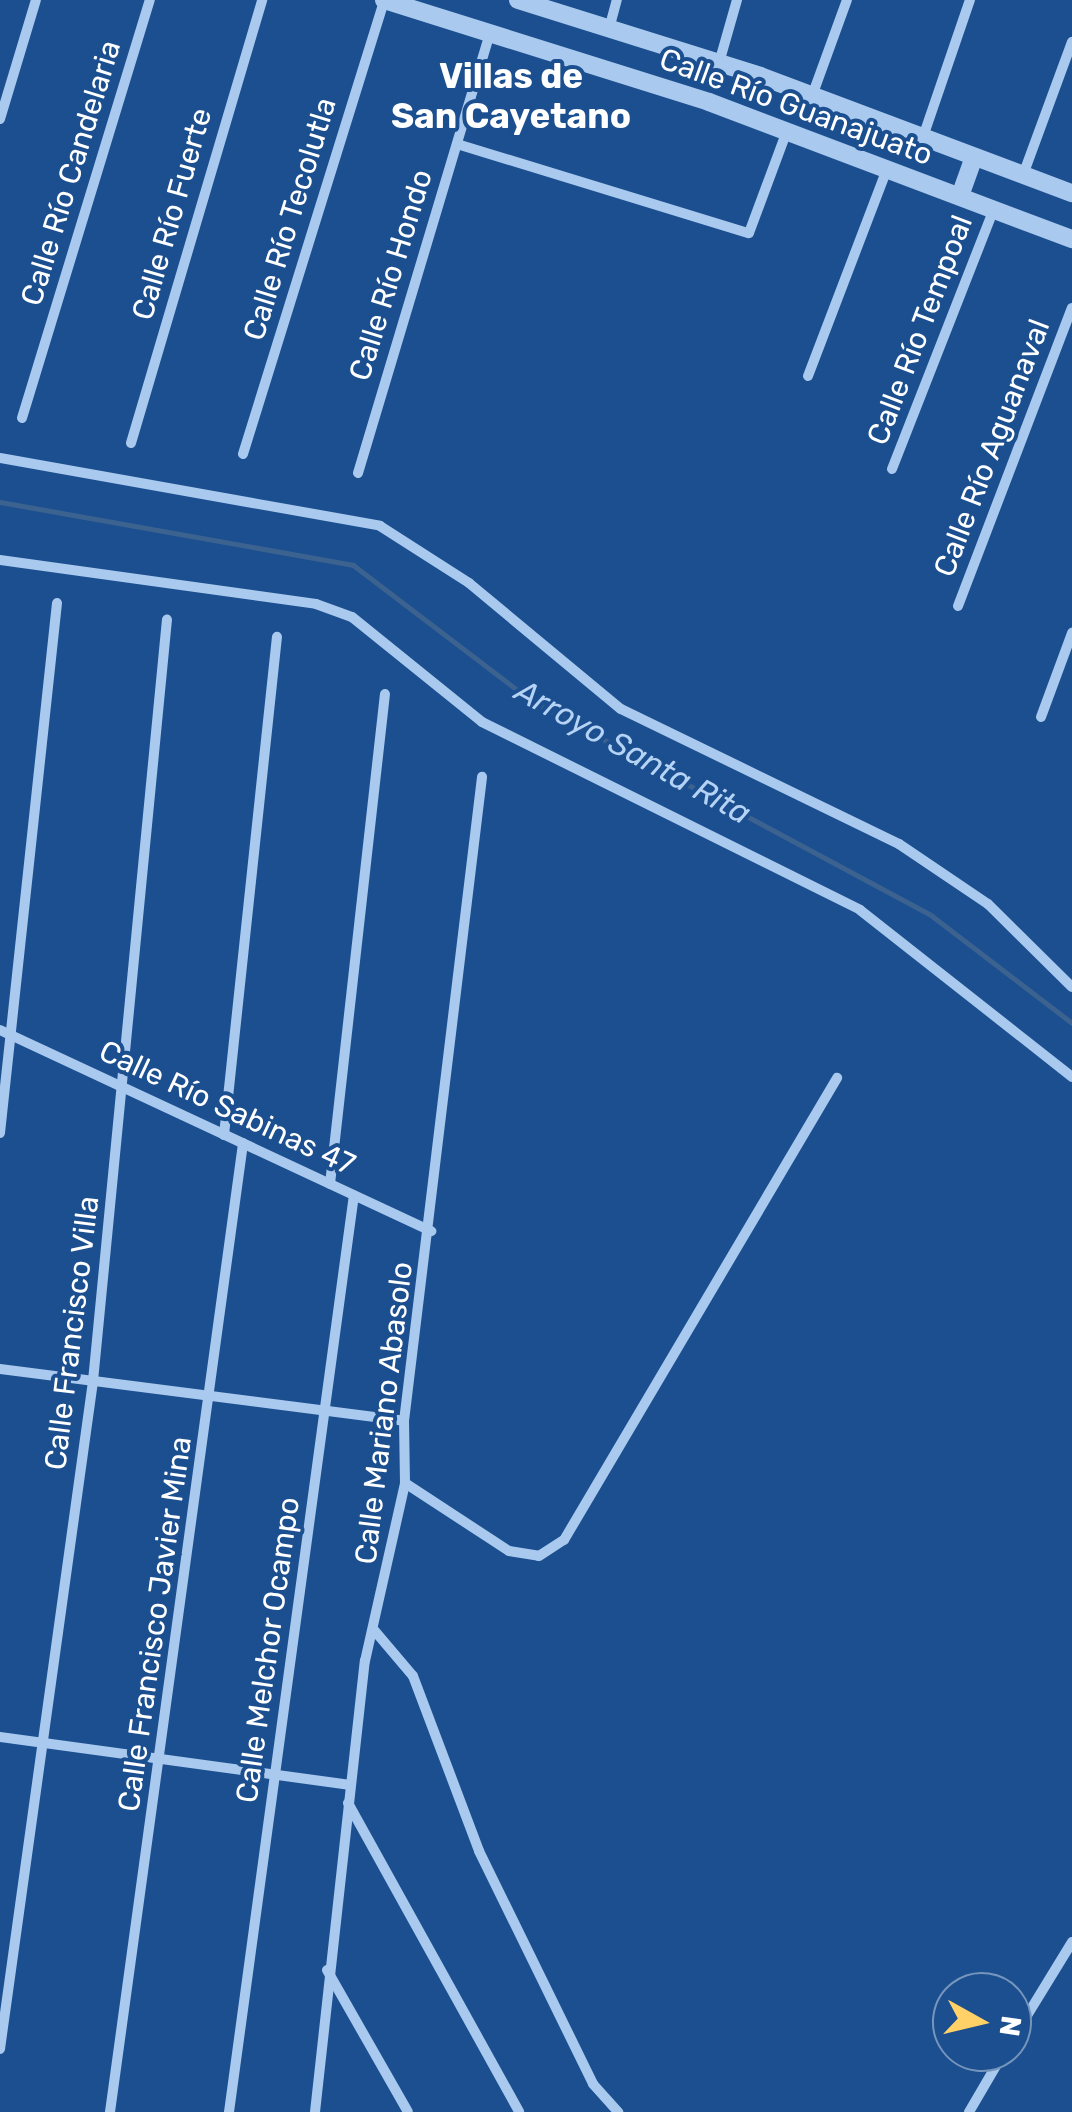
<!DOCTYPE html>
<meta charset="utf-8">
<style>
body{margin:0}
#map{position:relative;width:1072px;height:2112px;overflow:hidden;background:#1b4f8f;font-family:Rubik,sans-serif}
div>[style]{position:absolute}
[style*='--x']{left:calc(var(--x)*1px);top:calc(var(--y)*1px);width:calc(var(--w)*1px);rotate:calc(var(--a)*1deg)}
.stream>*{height:5px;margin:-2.5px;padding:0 2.5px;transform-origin:2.5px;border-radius:2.5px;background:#3c6290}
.minor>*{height:10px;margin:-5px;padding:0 5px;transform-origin:5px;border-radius:5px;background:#a9c9ee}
.tertiary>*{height:18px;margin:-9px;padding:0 9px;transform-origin:9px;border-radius:9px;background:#a9c9ee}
span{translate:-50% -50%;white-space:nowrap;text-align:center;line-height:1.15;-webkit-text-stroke:8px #1b4f8f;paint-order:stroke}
.street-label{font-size:30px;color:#fff}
.water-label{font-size:32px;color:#b5d3f5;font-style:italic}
.quarter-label{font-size:35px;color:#fff;font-weight:700}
.north{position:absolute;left:932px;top:1972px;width:100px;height:100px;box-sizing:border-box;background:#1b4f8f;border:2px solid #7695bc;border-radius:50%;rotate:98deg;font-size:28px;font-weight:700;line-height:40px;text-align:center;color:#fff}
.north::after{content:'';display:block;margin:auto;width:35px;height:45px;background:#ffd166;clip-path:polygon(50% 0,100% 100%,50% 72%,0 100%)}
</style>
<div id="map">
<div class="stream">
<i style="--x:0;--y:502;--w:359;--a:10.1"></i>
<i style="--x:353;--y:565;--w:223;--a:37.3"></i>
<i style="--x:530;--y:700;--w:456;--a:28.2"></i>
<i style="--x:932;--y:916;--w:176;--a:37.4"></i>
</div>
<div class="minor">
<i style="--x:609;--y:29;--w:30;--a:-75"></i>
<i style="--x:719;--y:63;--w:66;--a:-74.1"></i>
<i style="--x:812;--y:96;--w:102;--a:-70"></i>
<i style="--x:0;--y:119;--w:124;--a:-73.2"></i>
<i style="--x:923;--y:137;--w:145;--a:-71.1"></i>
<i style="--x:457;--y:144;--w:305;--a:17"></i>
<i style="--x:749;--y:233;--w:109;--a:-69.6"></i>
<i style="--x:1023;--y:175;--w:142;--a:-69.8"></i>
<i style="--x:808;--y:376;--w:222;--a:-69.1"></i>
<i style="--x:22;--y:418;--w:437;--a:-73"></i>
<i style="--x:131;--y:443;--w:462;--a:-73.5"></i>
<i style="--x:243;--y:454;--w:475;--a:-72.7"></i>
<i style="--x:0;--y:458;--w:386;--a:10.1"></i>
<i style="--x:380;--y:526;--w:106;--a:32.6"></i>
<i style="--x:469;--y:583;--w:197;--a:39.7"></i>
<i style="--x:621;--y:709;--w:309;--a:25.9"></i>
<i style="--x:899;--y:844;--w:107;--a:34"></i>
<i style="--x:988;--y:904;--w:118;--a:44.7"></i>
<i style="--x:892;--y:469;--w:279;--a:-68.6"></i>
<i style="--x:358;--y:473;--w:459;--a:-73.3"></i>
<i style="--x:0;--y:560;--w:319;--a:7.9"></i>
<i style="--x:316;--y:604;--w:38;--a:20"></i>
<i style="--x:352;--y:617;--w:167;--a:38.9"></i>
<i style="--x:482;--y:722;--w:422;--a:26.4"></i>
<i style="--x:860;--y:910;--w:270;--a:38.2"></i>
<i style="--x:958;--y:606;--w:319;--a:-69.1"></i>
<i style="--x:1041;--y:717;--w:90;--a:-69.7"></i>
<i style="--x:0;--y:1030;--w:476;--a:25"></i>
<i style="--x:0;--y:1133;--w:533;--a:-83.86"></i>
<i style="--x:224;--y:1135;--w:501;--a:-83.93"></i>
<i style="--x:330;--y:1184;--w:493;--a:-83.6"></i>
<i style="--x:0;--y:1369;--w:407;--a:7.3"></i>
<i style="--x:405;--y:1483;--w:124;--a:33.2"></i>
<i style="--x:509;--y:1551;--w:30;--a:9"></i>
<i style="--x:539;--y:1556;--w:30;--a:-33"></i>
<i style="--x:564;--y:1540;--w:537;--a:-59.42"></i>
<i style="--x:374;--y:1630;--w:60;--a:49.7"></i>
<i style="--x:413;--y:1676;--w:187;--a:69.3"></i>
<i style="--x:479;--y:1851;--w:259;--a:63.9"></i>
<i style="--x:593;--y:2084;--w:38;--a:48"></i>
<i style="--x:0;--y:1737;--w:352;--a:7.8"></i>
<i style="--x:348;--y:1803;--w:353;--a:61"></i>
<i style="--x:327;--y:1970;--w:163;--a:60.3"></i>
<i style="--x:1012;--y:2040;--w:115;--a:-58.5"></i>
<i style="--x:0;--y:2049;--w:674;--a:-82.07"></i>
<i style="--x:93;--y:1381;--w:765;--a:-84.45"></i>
<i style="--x:110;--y:2112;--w:978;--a:-82.18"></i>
<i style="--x:229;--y:2112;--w:925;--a:-82.24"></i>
<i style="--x:315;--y:2112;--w:454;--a:-83.7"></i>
<i style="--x:365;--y:1661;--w:182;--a:-77.3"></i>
<i style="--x:405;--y:1483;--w:62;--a:-90.9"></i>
<i style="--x:404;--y:1421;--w:649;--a:-83.09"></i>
<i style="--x:969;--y:2112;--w:69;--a:-59.7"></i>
</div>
<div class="tertiary">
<i style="--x:384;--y:0;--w:341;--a:17.4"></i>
<i style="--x:709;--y:102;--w:388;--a:20.7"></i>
<i style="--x:518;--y:0;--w:254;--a:17.4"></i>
<i style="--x:760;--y:76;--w:333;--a:20.6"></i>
<i style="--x:960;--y:196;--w:41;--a:-70.3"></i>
</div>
<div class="street-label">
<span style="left:796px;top:107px;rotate:20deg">Calle Río Guanajuato</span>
<span style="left:71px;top:173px;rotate:-73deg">Calle Río Candelaria</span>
<span style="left:172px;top:214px;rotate:-74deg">Calle Río Fuerte</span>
<span style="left:290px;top:219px;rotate:-73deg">Calle Río Tecolutla</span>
<span style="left:391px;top:275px;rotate:-73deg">Calle Río Hondo</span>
<span style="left:920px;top:330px;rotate:-69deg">Calle Río Tempoal</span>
<span style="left:992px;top:448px;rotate:-69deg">Calle Río Aguanaval</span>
<span style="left:227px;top:1108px;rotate:25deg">Calle Río Sabinas 47</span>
<span style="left:72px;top:1333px;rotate:-83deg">Calle Francisco Villa</span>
<span style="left:384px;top:1413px;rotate:-83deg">Calle Mariano Abasolo</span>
<span style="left:155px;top:1624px;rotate:-82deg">Calle Francisco Javier Mina</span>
<span style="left:268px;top:1650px;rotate:-82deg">Calle Melchor Ocampo</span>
</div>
<div class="water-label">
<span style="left:633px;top:752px;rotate:29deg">Arroyo Santa Rita</span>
</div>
<div class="quarter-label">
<span style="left:511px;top:96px">Villas de<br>San Cayetano</span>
</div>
<div class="north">N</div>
</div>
